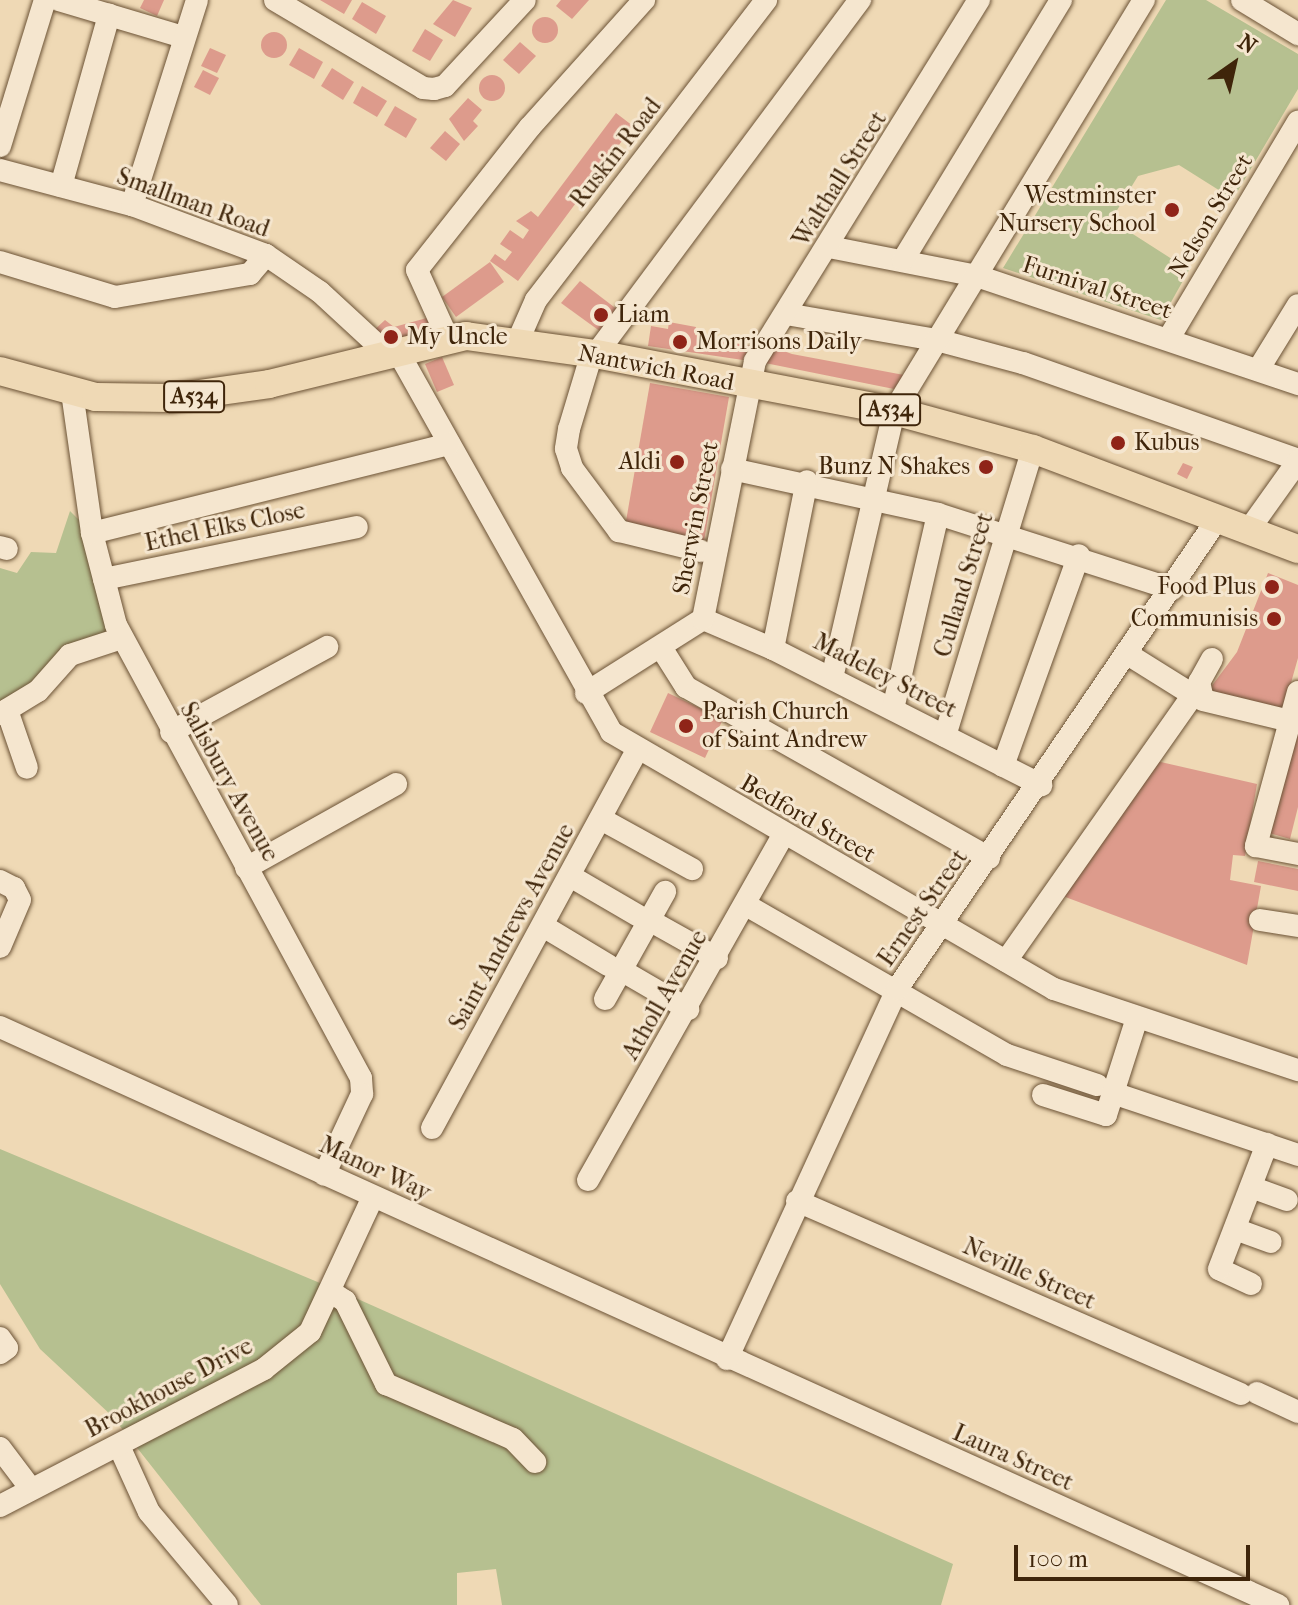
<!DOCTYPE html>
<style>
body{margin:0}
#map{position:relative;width:1298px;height:1605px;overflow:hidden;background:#efd9b5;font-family:"IM FELL French Canon",serif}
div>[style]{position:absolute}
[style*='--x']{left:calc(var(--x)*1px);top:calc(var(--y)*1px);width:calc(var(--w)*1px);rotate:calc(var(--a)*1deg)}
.green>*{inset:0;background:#b6c090}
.building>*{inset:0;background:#dd9b8c}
.round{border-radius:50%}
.roads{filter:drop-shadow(0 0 2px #6b5235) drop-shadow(0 0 2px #6b5235)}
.minor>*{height:22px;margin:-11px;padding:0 11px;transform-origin:11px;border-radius:11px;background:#f5e6cf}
.major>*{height:28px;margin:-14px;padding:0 14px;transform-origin:14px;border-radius:14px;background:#efd9b5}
.dots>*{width:22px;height:22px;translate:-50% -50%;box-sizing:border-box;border:4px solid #f5e6cf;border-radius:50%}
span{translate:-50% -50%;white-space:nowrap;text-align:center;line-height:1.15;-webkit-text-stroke:6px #f5e6cf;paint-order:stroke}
.shield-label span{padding:2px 6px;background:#f5e6cf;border:2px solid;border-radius:6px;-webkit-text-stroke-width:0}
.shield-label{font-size:22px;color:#3f250a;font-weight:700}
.street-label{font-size:24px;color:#3f250a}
.poi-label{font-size:24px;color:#3f250a}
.right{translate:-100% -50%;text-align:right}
.left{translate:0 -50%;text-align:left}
.north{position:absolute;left:1194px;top:24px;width:80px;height:80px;-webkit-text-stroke:6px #f5e6cf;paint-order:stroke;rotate:34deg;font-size:22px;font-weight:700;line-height:32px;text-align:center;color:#3f250a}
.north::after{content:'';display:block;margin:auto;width:28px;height:36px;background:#3f250a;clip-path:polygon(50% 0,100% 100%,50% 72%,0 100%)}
.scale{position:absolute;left:1014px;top:1545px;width:236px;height:36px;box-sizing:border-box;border:4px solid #3f250a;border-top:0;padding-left:10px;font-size:24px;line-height:28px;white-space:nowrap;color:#3f250a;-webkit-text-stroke:6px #f5e6cf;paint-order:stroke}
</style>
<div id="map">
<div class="green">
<i style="clip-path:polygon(1166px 0,1206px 0,1298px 54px,1298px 89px,1233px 199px,1179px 165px,1138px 176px,1111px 220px,1189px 270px,1161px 320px,1003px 268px)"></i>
<i style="clip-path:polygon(70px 511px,92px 533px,122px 638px,70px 655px,0 712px,0 568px,17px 573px,31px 552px,56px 553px)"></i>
<i style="clip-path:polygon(0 1149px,351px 1296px,953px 1564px,941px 1605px,502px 1605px,496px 1569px,457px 1573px,457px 1605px,261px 1605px,112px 1416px,40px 1349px,0 1284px)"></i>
</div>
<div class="building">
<i style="clip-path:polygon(144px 0,164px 0,157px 16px,140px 8px)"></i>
<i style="clip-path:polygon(320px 0,352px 0,344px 14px)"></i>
<i style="clip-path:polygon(453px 0,472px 8px,455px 37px,433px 24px)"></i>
<i style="clip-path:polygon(561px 0,589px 0,572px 19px,556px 6px)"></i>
<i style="clip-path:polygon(362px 2px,386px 16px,376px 34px,352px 19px)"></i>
<i class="round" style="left:532px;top:17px;width:26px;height:26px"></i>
<i style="clip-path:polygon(425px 29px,443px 40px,430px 61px,412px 51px)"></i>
<i class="round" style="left:261px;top:32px;width:26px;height:26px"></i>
<i style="clip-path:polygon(520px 42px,536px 56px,519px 74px,503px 60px)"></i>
<i style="clip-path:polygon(210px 48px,226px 55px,217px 73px,201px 66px)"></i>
<i style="clip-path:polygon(299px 48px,323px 62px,314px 79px,289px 65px)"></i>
<i style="clip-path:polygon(332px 68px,354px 82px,343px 100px,321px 86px)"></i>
<i style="clip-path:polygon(203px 70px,219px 78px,210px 95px,194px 87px)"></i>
<i class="round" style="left:479px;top:75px;width:26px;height:26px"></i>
<i style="clip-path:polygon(362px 86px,387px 101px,377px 117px,353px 103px)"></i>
<i style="clip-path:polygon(468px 98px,482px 110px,473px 121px,478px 126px,464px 141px,449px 119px)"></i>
<i style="clip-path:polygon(395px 106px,417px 119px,406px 138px,384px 125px)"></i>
<i style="clip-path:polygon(616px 113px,633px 126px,518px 281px,490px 261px,495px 254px,505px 261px,512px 252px,500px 244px,510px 230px,523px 239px,529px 230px,516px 221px,531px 211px,538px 217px)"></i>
<i style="clip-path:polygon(445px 131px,460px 144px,446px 161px,430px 148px)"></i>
<i style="clip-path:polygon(490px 262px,504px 282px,456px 317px,442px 297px)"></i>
<i style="clip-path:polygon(580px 281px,618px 310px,601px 332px,561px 303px)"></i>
<i style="clip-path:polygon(434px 316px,439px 332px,388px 346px,372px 332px,385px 320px,394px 327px)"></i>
<i style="clip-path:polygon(669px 322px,696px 327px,695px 335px,750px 346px,743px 360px,648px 346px,651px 326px,668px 329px)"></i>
<i style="clip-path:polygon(778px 341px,781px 350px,792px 354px,904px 375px,894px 389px,765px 363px)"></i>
<i style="clip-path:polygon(442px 357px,454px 385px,437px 392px,425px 364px)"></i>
<i style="clip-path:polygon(650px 383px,729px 397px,704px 541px,625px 527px)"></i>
<i style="clip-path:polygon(1183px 463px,1193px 467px,1187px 479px,1177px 474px)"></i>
<i style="clip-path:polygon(1268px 573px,1298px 585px,1298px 658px,1283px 711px,1208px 691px,1237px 652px)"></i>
<i style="clip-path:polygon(668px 693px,723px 719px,705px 758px,650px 732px)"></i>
<i style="clip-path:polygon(1298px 724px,1298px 807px,1290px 839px,1269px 833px)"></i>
<i style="clip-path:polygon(1152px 760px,1257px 784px,1245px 856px,1233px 855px,1230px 880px,1261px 886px,1247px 965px,1060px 895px)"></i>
<i style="clip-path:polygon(1258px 861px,1298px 869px,1298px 891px,1254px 882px)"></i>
</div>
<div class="roads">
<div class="minor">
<i style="--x:59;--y:0;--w:129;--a:16.6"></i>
<i style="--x:275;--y:0;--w:172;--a:30.7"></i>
<i style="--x:423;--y:88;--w:11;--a:5"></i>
<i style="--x:434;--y:89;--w:11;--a:-15"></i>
<i style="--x:445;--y:86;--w:117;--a:-47.1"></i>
<i style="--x:1242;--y:0;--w:66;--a:31.3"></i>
<i style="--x:0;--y:146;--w:153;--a:-72.9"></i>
<i style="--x:0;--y:170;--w:137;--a:14.9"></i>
<i style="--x:132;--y:205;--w:143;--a:20.5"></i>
<i style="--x:266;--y:255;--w:65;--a:34.4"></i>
<i style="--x:320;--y:292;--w:90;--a:42.7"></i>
<i style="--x:61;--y:186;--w:178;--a:-74.3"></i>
<i style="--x:132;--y:205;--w:215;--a:-72.4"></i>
<i style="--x:829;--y:247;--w:151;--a:11.1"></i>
<i style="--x:977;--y:276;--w:339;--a:18.6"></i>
<i style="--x:903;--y:260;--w:304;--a:-58.7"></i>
<i style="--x:0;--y:262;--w:120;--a:16.9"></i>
<i style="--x:115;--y:297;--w:137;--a:-9.7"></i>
<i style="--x:250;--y:274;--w:25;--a:-50"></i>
<i style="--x:786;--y:314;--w:153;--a:9.8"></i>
<i style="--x:937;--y:340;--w:89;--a:15"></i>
<i style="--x:1023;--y:363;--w:292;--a:19.4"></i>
<i style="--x:1169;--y:338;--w:252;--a:-59.2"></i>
<i style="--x:449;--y:341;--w:78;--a:-114.3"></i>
<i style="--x:417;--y:270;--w:182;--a:-51.7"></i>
<i style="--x:530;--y:127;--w:171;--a:-48.1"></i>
<i style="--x:517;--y:343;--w:47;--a:-66.2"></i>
<i style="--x:536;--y:300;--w:378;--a:-52.5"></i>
<i style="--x:397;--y:350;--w:438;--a:60.7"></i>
<i style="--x:611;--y:732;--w:512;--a:30.12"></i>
<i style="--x:1054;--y:989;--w:257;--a:18.4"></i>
<i style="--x:592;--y:353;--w:79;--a:106.8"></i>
<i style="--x:569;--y:429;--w:20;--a:99"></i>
<i style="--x:566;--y:449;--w:20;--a:72"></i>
<i style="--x:572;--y:468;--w:79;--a:53.3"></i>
<i style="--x:619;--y:531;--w:84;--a:13.7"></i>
<i style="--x:596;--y:354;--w:442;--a:-53.3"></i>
<i style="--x:1258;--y:370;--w:76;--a:-58.4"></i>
<i style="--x:72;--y:392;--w:142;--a:81.9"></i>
<i style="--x:92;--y:533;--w:95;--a:75.4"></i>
<i style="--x:116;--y:625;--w:515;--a:61.59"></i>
<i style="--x:361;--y:1078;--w:16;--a:86"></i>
<i style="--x:362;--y:1094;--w:89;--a:115.1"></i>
<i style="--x:732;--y:469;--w:211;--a:12.3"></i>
<i style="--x:938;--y:514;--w:246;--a:17.8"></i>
<i style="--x:1248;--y:531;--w:86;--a:-54.5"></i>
<i style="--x:92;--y:533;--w:368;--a:-14"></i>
<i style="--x:0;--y:547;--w:7;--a:16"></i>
<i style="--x:104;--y:579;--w:258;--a:-11.6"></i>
<i style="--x:703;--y:619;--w:76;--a:23.2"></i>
<i style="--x:773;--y:649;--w:301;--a:26.9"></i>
<i style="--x:662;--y:649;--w:45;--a:57.7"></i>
<i style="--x:686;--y:687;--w:348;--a:29.4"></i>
<i style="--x:773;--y:649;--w:171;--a:-78.6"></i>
<i style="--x:1212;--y:659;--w:26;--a:119"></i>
<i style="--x:1199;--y:682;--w:18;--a:77"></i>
<i style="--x:1203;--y:700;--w:89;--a:13.6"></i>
<i style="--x:832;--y:678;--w:274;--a:-76.9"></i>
<i style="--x:894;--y:411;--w:481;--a:-58.7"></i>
<i style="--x:1298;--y:692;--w:160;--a:105.3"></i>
<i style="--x:1256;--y:846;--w:43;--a:10.8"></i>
<i style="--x:586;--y:693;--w:138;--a:-32.3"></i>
<i style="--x:703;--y:619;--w:263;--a:-78.6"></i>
<i style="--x:755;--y:361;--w:425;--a:-58.2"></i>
<i style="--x:893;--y:709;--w:200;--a:-77"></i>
<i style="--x:7;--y:710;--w:61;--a:71"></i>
<i style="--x:0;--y:714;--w:44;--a:-31.2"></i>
<i style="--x:38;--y:691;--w:48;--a:-48.4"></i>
<i style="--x:70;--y:655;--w:55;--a:-18.1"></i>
<i style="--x:171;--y:732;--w:178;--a:-28.6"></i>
<i style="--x:945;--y:736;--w:300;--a:-73"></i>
<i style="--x:1003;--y:766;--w:224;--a:-70.2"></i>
<i style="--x:601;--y:819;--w:104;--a:28.8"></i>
<i style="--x:246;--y:868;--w:172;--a:-29.2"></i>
<i style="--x:570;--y:876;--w:78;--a:30.2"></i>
<i style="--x:0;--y:881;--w:16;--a:27"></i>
<i style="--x:14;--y:888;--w:13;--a:63"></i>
<i style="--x:20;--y:900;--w:51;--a:113.1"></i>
<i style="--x:746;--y:905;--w:301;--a:29.9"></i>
<i style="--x:1007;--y:1055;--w:95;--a:18.4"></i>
<i style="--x:649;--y:920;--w:78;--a:29.2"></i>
<i style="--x:1260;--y:920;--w:38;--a:9"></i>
<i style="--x:543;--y:926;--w:76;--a:31"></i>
<i style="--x:1006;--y:961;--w:325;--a:-54.9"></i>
<i style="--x:1193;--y:695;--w:75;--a:-148"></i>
<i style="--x:621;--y:970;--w:78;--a:30.2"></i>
<i style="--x:605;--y:999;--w:123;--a:-60.7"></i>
<i style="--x:0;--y:1027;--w:1403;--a:24.34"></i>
<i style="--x:1113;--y:1093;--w:195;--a:18.5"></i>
<i style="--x:1043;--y:1095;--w:66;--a:17.6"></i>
<i style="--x:1106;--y:1115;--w:102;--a:-72.3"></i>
<i style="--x:432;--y:1128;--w:430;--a:-61.5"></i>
<i style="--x:588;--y:1180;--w:398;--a:-60.5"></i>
<i style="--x:1251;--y:1187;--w:38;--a:20"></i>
<i style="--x:797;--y:1201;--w:484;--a:23.5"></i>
<i style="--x:1235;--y:1229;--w:38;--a:20"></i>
<i style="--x:1251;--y:1284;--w:35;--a:-155"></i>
<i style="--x:1219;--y:1269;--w:134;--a:-69"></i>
<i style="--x:331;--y:1292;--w:17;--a:33"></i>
<i style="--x:345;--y:1301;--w:93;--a:63.7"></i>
<i style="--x:386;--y:1384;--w:138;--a:23.4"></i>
<i style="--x:513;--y:1439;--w:32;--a:46"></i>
<i style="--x:0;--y:1338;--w:12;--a:55"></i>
<i style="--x:7;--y:1348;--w:9;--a:144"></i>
<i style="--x:727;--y:1359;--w:407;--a:-65.3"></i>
<i style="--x:897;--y:989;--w:570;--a:-55.72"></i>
<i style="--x:1257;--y:1393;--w:45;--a:24.9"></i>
<i style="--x:119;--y:1446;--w:72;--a:65.6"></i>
<i style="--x:149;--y:1512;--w:121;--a:50"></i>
<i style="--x:0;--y:1448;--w:51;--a:52.9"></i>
<i style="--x:0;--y:1506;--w:297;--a:-27.4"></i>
<i style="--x:264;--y:1369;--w:59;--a:-38.8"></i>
<i style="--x:310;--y:1332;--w:149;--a:-65"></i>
</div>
<div class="major">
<i style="--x:0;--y:371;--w:99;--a:15.2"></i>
<i style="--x:96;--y:397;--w:75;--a:0.8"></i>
<i style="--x:171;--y:398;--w:99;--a:-8.1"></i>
<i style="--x:269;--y:384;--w:203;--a:-13.7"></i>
<i style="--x:466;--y:336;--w:131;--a:7.9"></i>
<i style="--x:596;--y:354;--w:303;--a:10.8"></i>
<i style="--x:894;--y:411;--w:144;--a:15.3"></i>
<i style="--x:1033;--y:449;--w:283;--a:20.7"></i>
</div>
</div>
<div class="dots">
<i style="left:1172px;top:210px;background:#8f2418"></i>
<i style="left:601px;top:315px;background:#8f2418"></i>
<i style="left:391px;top:337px;background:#8f2418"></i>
<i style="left:680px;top:342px;background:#8f2418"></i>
<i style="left:1118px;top:443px;background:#8f2418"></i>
<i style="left:677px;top:462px;background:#8f2418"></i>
<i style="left:986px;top:467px;background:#8f2418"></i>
<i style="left:1272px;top:587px;background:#8f2418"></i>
<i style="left:1274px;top:619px;background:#8f2418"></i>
<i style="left:686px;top:726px;background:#8f2418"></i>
</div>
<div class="shield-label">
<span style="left:194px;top:397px">A534</span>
<span style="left:890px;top:410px">A534</span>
</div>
<div class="street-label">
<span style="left:616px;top:153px;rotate:-52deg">Ruskin Road</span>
<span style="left:840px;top:179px;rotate:-58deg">Walthall Street</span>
<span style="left:193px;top:203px;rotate:20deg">Smallman Road</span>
<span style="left:1211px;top:216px;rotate:-59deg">Nelson Street</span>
<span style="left:1097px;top:288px;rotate:18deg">Furnival Street</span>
<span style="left:656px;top:368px;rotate:11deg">Nantwich Road</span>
<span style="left:696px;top:518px;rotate:-79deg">Sherwin Street</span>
<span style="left:225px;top:527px;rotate:-12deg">Ethel Elks Close</span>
<span style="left:964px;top:585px;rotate:-73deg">Culland Street</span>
<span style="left:885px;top:676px;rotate:27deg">Madeley Street</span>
<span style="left:229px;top:782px;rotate:61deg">Salisbury Avenue</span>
<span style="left:808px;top:819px;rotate:30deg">Bedford Street</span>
<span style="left:923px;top:908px;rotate:-55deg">Ernest Street</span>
<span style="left:512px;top:927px;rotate:-61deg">Saint Andrews Avenue</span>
<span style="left:665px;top:995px;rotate:-60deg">Atholl Avenue</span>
<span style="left:375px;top:1169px;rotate:25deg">Manor Way</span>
<span style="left:1029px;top:1274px;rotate:24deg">Neville Street</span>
<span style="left:169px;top:1388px;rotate:-28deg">Brookhouse Drive</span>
<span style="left:1013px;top:1458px;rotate:24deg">Laura Street</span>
</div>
<div class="poi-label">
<span class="right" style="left:1156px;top:210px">Westminster<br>Nursery School</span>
<span class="left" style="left:617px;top:315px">Liam</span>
<span class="left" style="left:407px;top:337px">My Uncle</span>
<span class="left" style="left:696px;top:342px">Morrisons Daily</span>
<span class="left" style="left:1134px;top:443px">Kubus</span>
<span class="right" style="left:661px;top:462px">Aldi</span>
<span class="right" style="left:970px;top:467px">Bunz N Shakes</span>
<span class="right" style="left:1256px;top:587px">Food Plus</span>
<span class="right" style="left:1258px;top:619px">Communisis</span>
<span class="left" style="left:702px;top:726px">Parish Church<br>of Saint Andrew</span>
</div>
<div class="north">N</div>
<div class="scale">100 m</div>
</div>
